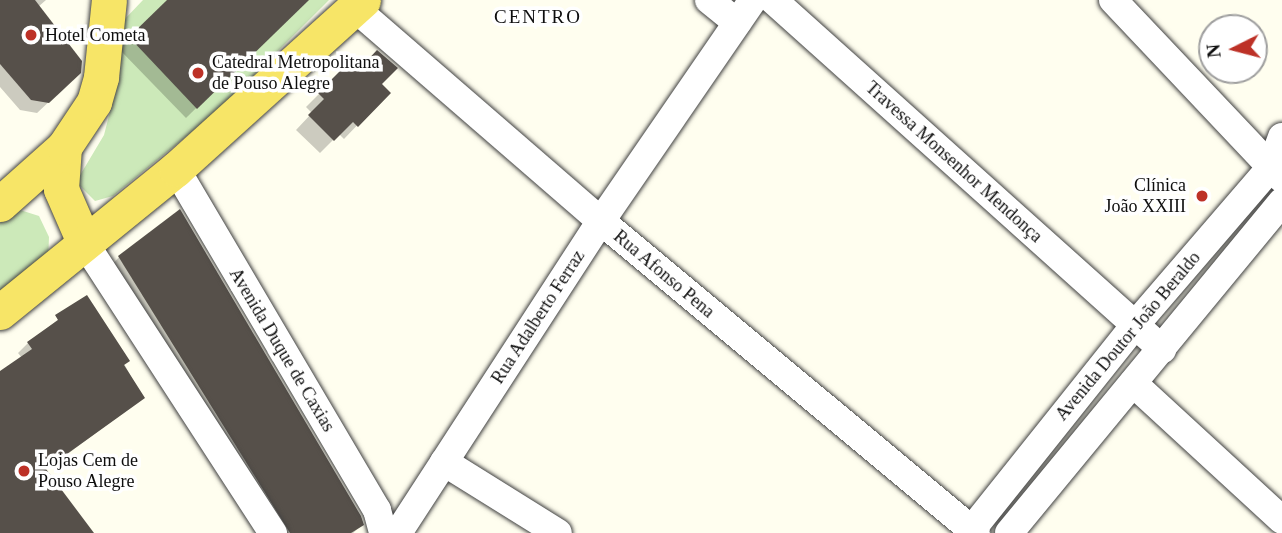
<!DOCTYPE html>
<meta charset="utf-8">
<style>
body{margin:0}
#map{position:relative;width:1282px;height:533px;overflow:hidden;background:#fffeef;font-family:"Times New Roman",serif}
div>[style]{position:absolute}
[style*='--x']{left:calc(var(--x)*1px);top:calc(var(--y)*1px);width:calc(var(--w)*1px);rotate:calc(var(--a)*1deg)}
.green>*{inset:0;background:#cce9b9}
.shadow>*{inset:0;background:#0003}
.building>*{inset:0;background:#56504a}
.roads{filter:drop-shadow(0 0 2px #414141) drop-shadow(0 0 2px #414141)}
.minor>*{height:28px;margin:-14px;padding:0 14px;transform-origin:14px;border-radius:14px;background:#fff}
.major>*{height:35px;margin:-17.5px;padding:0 17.5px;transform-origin:17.5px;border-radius:17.5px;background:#f7e567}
.dots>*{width:19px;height:19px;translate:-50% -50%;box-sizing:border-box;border:4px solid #fff;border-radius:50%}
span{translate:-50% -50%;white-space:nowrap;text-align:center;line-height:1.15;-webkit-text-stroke:7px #fff;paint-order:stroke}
.poi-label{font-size:18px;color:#0e0e0e}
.left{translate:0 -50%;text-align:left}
.right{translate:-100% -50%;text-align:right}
.street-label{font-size:18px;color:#0e0e0e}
.neighbourhood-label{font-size:19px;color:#0e0e0e;letter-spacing:2px}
.north{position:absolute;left:1198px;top:14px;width:70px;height:70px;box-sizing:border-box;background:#fff;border:2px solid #9f9f9f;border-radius:50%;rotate:264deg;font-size:19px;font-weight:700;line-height:28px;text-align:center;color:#0e0e0e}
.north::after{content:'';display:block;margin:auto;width:24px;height:32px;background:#bd3127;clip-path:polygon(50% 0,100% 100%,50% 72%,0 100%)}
</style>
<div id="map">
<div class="green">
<i style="clip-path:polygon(143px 0,329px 0,220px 109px,113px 196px,95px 201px,76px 182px,104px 135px,120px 73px,122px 22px)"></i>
<i style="clip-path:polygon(17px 209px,39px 216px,49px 237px,48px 262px,0 299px,0 223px)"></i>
</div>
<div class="shadow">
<i style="clip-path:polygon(0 0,46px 0,38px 7px,68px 84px,37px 113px,20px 110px,0 87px)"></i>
<i style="clip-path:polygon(169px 0,306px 0,186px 118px,119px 49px)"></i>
<i style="clip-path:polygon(353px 60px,388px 93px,344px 139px,339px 134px,320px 153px,296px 130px,312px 113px,306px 107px)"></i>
<i style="clip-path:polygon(119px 257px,362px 525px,353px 533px,279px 533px,111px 266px)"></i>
<i style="clip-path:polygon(87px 297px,143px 398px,46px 470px,92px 533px,0 533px,0 375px,22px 358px,18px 353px,28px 343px)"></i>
</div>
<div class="building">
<i style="clip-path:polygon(0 0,35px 0,82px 61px,81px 73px,49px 103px,31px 100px,0 64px)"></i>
<i style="clip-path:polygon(167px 0,309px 0,197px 109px,129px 37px)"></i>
<i style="clip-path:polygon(377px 50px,398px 68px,382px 84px,391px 93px,358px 127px,353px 122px,334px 141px,308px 115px,324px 99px,318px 93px,353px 58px,362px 66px)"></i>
<i style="clip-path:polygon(180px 209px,361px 516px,364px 525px,351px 533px,290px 533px,118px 256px)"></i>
<i style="clip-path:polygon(87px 295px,130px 361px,124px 365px,145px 398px,46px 469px,94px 533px,0 533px,0 371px,32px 349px,27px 342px,58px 320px,55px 315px)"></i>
</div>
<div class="roads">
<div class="minor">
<i style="--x:709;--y:0;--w:36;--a:39"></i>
<i style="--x:773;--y:0;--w:523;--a:41.9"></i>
<i style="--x:1113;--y:0;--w:246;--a:46.6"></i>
<i style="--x:356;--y:9;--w:324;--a:40.9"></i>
<i style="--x:601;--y:221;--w:488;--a:39.8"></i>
<i style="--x:176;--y:169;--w:396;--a:59.5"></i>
<i style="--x:377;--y:510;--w:24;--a:75"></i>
<i style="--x:84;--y:242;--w:347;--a:57"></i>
<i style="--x:1133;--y:383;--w:202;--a:42.6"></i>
<i style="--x:444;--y:462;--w:134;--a:31.9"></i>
<i style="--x:398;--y:533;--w:372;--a:-57"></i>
<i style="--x:601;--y:221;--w:268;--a:-55.5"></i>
<i style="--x:969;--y:533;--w:268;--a:-51.4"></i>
<i style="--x:1136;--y:324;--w:207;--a:-49.3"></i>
<i style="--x:1271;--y:167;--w:32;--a:-70"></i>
<i style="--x:1009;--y:533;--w:429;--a:-50.5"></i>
</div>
<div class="major">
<i style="--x:64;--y:147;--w:42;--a:94.1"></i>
<i style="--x:61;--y:189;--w:58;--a:66.5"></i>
<i style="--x:0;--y:204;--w:86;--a:-41.7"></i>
<i style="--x:64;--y:147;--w:54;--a:-56.3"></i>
<i style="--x:94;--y:102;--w:26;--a:-74"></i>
<i style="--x:101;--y:77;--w:77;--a:-84.1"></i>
<i style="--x:0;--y:312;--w:227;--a:-39.1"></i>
<i style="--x:176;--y:169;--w:252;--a:-42.1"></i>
</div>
</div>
<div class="dots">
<i style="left:31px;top:35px;background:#bd3127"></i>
<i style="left:198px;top:73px;background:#bd3127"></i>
<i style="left:1202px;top:196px;background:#bd3127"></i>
<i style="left:24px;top:471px;background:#bd3127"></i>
</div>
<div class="poi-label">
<span class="left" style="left:45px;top:35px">Hotel Cometa</span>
<span class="left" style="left:212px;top:73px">Catedral Metropolitana<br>de Pouso Alegre</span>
<span class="right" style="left:1186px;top:196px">Clínica<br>João XXIII</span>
<span class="left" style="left:38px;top:471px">Lojas Cem de<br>Pouso Alegre</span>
</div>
<div class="street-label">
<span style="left:954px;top:162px;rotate:42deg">Travessa Monsenhor Mendonça</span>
<span style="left:664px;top:274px;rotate:40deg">Rua Afonso Pena</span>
<span style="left:538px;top:317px;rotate:-57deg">Rua Adalberto Ferraz</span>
<span style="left:1128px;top:336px;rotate:-50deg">Avenida Doutor João Beraldo</span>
<span style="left:282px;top:350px;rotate:59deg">Avenida Duque de Caxias</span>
</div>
<div class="neighbourhood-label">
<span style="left:538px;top:17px">CENTRO</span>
</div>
<div class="north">N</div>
</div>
